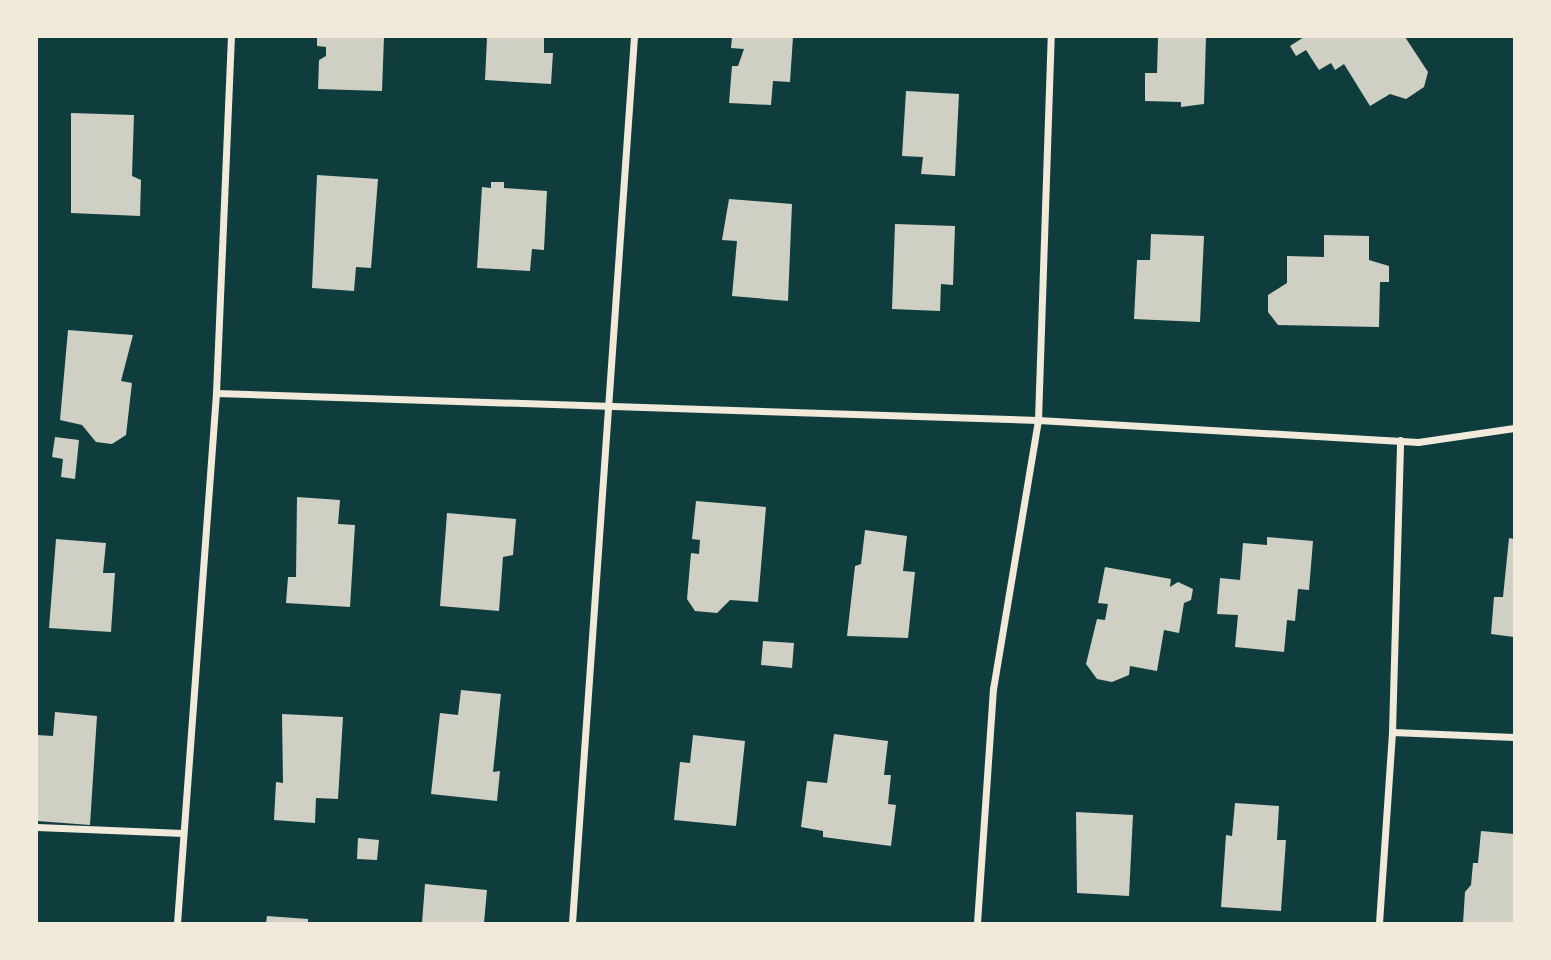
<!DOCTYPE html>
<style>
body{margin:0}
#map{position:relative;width:1551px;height:960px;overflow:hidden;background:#0f3d3e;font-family:"Work Sans",sans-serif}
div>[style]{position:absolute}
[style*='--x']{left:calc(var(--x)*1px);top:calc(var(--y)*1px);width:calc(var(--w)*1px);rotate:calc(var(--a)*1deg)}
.building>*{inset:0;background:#cfcfc3}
.minor>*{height:7px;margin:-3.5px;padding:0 3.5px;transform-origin:3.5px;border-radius:3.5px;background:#f1e9da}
span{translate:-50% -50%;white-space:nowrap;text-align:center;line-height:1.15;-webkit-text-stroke:5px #f1e9da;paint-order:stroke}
.frame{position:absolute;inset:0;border:38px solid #f1e9da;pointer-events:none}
</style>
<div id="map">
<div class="building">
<i style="clip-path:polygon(317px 37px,384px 37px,382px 91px,318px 89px,319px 60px,326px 56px,326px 47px,317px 46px)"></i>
<i style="clip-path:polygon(487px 37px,544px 37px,544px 53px,553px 53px,551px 84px,485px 80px)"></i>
<i style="clip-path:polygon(732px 37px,793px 37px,790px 82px,773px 81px,771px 105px,729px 103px,732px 66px,738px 66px,744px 49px,731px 48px)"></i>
<i style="clip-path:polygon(1158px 37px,1206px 37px,1204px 104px,1181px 107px,1181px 102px,1145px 101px,1145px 73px,1157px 73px)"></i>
<i style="clip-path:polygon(1304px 37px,1405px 37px,1428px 72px,1424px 87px,1406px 99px,1390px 94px,1370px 106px,1344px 64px,1335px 70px,1331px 63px,1319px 70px,1306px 50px,1296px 56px,1290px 46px)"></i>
<i style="clip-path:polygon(906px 91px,959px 94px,955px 176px,921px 174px,923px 157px,902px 156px)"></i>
<i style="clip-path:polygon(71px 113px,134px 115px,132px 176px,141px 180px,140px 216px,71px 213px)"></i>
<i style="clip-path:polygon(317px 175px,378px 179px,371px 268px,356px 267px,354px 291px,312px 288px)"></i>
<i style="clip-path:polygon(491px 182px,504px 182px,504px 188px,547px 191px,544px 250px,532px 249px,530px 271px,477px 268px,482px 187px,491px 188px)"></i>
<i style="clip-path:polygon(729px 199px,792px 204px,788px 301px,732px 296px,737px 241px,722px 240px)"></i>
<i style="clip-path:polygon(895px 224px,955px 226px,953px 285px,941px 284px,940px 311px,892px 309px)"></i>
<i style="clip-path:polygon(1151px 234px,1204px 236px,1200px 322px,1134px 319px,1137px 260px,1150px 260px)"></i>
<i style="clip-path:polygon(1324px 235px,1369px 236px,1369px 260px,1389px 266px,1389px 282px,1380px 282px,1379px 327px,1278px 325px,1268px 312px,1268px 295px,1287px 283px,1287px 256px,1324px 257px)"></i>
<i style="clip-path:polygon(68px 330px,133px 335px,121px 381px,132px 383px,126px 435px,112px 444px,96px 442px,82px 425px,60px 420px)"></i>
<i style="clip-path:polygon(55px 437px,79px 440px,75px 479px,61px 477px,63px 459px,52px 457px)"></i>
<i style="clip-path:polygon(297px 497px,340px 500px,338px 524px,355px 525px,350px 607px,286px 603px,288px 577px,296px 577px)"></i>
<i style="clip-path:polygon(696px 501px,766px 507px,758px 602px,730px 600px,717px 613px,695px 611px,687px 599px,691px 553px,699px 554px,700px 540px,692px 539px)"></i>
<i style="clip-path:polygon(447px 513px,516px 519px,513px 555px,503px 557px,499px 611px,440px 606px)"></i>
<i style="clip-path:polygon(865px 530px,907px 536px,903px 571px,915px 572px,908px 638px,847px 636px,855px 566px,861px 564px)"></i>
<i style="clip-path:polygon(1267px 537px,1313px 541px,1309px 590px,1298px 589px,1295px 621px,1287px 620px,1284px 652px,1235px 647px,1238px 615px,1217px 614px,1220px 578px,1240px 580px,1243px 543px,1267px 545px)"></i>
<i style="clip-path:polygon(1509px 538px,1514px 539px,1514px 637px,1491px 634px,1494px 597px,1503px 597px)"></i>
<i style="clip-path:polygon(56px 539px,106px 543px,103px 573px,115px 573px,111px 632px,49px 628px)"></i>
<i style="clip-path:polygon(1105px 567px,1171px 579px,1170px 587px,1178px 582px,1193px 589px,1191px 600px,1184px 603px,1179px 633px,1164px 630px,1157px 671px,1130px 666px,1129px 675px,1112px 682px,1097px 679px,1086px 664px,1097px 619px,1105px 620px,1108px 604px,1098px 603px)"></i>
<i style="clip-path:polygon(763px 641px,794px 643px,792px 668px,761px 665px)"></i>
<i style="clip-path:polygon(461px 690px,501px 694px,493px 772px,500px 771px,497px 801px,431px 794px,440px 713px,458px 715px)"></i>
<i style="clip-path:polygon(55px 712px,97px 716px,90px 825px,37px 821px,37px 735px,53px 736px)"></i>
<i style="clip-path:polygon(282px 714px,343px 717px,338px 799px,316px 798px,315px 823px,274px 820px,276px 782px,283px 783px)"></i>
<i style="clip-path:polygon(834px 734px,888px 741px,884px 775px,891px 775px,888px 804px,896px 805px,891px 846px,823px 837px,823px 831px,801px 827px,807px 781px,827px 783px)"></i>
<i style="clip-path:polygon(693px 735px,745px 741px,736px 826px,674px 820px,680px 762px,690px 763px)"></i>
<i style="clip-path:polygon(1235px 803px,1279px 806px,1277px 840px,1286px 840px,1281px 911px,1221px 907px,1226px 835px,1232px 836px)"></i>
<i style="clip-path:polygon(1076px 812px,1133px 815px,1129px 896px,1077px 893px)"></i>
<i style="clip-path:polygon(1481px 831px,1514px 834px,1514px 923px,1463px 923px,1465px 892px,1471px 885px,1473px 863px,1478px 863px)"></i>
<i style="clip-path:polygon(358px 838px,379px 840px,377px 860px,357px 859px)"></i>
<i style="clip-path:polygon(425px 884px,487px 890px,484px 923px,422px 923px)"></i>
<i style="clip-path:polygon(267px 916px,308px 919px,308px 923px,266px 923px)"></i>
</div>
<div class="minor">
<i style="--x:216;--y:393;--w:822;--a:1.88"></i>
<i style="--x:1038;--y:420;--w:381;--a:3.3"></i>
<i style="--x:1418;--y:442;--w:97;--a:-8.3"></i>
<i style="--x:1392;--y:732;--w:122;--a:2.3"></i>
<i style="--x:37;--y:827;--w:146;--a:2.4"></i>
<i style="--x:177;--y:923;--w:531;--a:-85.79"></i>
<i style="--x:216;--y:393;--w:356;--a:-87.6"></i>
<i style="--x:572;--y:923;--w:888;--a:-86"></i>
<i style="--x:977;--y:923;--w:235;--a:-86.1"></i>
<i style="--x:993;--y:689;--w:273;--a:-80.5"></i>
<i style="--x:1038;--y:420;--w:383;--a:-88.1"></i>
<i style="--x:1379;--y:923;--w:191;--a:-86.1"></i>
<i style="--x:1392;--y:732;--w:292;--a:-88.4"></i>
</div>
<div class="frame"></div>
</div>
